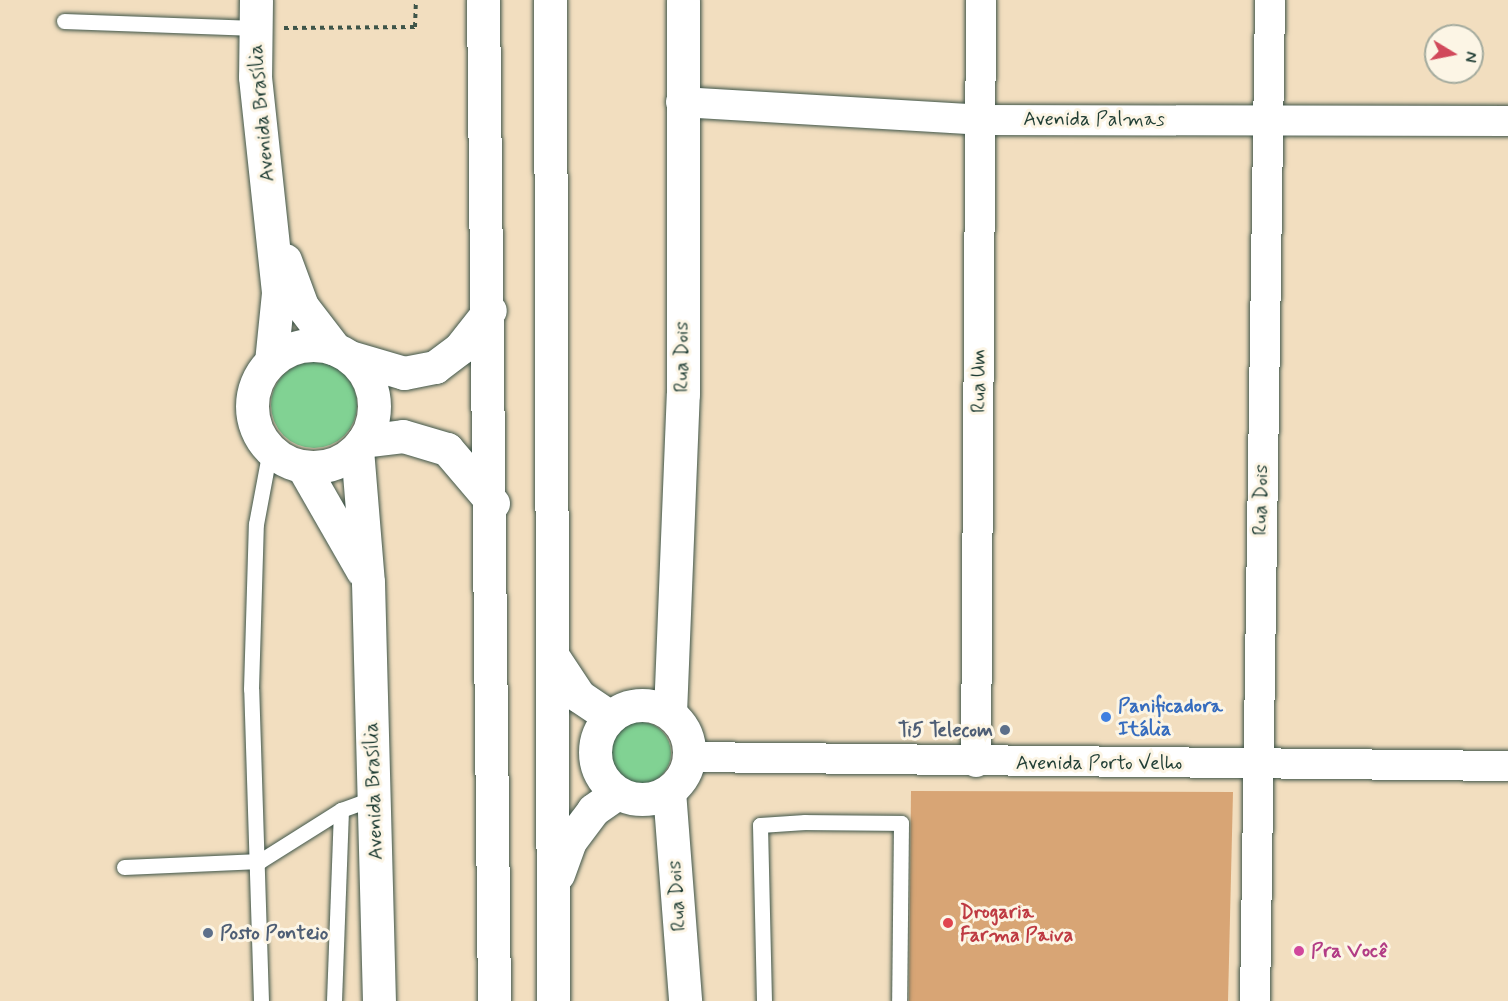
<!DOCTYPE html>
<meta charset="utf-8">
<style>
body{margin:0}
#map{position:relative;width:1508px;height:1001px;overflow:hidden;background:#f2debf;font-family:Mynerve,sans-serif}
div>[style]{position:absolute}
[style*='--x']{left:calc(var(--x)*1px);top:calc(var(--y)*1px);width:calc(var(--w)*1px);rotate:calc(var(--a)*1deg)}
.green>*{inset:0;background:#81d293}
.round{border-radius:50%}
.building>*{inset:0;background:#d8a575}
.path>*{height:4px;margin-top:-2px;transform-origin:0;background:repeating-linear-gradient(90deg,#3f5549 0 4.5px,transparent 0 9px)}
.roads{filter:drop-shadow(0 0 2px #3f5549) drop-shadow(0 0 2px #3f5549)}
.lane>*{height:15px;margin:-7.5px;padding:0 7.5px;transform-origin:7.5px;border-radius:7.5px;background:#fff}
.street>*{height:30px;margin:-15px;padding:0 15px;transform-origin:15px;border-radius:15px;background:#fff}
.secondary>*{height:33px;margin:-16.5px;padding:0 16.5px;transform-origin:16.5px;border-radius:16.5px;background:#fff}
.secondary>.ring{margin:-16.5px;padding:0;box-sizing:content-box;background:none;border:33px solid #fff;border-radius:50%}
.highway>*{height:33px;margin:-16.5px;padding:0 16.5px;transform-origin:16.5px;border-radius:16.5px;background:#fff}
.dots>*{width:16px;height:16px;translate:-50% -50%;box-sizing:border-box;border:3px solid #fcf5e5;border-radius:50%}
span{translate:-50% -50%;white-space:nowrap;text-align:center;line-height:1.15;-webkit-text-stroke:6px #fcf5e5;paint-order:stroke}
.street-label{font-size:20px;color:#1f3d34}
.shop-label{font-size:20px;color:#366cbe;font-weight:700}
.left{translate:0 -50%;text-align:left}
.service-label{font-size:20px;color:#4e5e75;font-weight:700}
.right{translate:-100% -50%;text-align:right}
.health-label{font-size:20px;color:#be3a42;font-weight:700}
.hotel-label{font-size:20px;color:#b23c85;font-weight:700}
.north{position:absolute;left:1424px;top:24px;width:60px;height:60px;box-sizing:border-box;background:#fcf5e5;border:2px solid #a4ab9e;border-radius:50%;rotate:100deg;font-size:16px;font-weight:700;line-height:24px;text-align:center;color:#1f3d34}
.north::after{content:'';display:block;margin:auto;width:21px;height:27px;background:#d1495b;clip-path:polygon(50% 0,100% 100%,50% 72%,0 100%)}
</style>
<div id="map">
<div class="green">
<i class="round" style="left:271px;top:362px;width:86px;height:86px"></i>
<i class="round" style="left:609px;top:722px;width:62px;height:62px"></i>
</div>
<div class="building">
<i style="clip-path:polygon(911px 791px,1233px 792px,1228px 1001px,909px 1001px)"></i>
</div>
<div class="path">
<i style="--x:284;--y:28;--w:131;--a:-0.4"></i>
<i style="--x:415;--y:27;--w:27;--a:-88"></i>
</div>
<div class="roads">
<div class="lane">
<i style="--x:64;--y:21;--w:191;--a:2.1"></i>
<i style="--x:124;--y:867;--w:136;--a:-2.5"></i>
<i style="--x:260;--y:861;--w:96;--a:-32.2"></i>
<i style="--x:341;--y:810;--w:35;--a:-20"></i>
<i style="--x:261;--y:1001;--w:312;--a:-91.8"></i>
<i style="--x:251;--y:689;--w:165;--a:-88.3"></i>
<i style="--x:256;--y:524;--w:76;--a:-79.4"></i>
<i style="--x:334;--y:1001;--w:191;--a:-87.9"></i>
<i style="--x:764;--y:1001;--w:176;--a:-91.3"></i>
<i style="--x:760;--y:825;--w:45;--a:-3.8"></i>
<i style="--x:805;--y:822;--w:96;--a:0.6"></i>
<i style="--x:901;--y:823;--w:178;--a:90.6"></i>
</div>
<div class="street">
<i style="--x:681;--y:102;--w:300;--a:3.4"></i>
<i style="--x:980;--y:120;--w:528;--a:0.11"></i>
<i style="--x:689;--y:757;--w:819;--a:0.63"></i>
<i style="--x:976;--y:762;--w:762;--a:-89.62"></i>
<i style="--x:1255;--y:1001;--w:1001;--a:-89.14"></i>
</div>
<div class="secondary">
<i style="--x:256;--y:0;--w:77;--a:90.7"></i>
<i style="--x:255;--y:77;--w:217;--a:83.9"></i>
<i style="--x:278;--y:293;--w:69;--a:95.8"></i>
<i style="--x:285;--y:260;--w:49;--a:69.7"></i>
<i style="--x:302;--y:306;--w:54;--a:52.5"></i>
<i class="ring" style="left:252px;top:345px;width:89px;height:89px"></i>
<i style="--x:357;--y:449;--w:133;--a:85.3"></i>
<i style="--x:368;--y:582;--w:419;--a:88.5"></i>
<i style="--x:303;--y:467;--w:119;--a:60.2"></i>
<i class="ring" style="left:595px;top:705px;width:61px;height:61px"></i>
<i style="--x:670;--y:713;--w:319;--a:-87.7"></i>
<i style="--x:683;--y:394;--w:394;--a:-90"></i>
<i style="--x:669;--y:791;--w:211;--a:85.6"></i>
</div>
<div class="highway">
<i style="--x:483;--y:0;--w:1001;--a:89.37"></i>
<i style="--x:550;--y:0;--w:1001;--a:89.83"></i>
<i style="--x:350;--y:357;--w:56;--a:16.5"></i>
<i style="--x:404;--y:373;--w:32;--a:-11"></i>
<i style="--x:435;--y:367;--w:31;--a:-37"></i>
<i style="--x:460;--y:348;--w:48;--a:-51.7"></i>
<i style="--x:363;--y:441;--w:40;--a:-7.1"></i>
<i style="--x:403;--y:436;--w:46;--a:16.5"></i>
<i style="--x:447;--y:449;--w:71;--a:49.6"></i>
<i style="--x:552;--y:655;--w:49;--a:56.6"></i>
<i style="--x:579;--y:696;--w:37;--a:34"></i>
<i style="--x:558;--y:874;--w:35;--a:-70"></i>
<i style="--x:570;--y:841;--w:39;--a:-53"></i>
<i style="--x:593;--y:810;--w:29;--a:-35"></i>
</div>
</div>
<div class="dots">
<i style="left:1106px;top:717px;background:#3f7fe0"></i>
<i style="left:1005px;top:730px;background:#5c6f8a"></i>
<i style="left:948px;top:923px;background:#e0444e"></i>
<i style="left:208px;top:933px;background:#5c6f8a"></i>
<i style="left:1299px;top:951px;background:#d1479c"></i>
</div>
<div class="street-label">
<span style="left:262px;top:113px;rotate:-95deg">Avenida Brasília</span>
<span style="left:1094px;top:119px">Avenida Palmas</span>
<span style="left:682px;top:357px;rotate:-90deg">Rua Dois</span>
<span style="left:979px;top:381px;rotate:-90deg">Rua Um</span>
<span style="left:1261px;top:500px;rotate:-89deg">Rua Dois</span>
<span style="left:1099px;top:763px">Avenida Porto Velho</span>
<span style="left:374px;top:791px;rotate:-92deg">Avenida Brasília</span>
<span style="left:677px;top:896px;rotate:-94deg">Rua Dois</span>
</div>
<div class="shop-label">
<span class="left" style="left:1118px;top:718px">Panificadora<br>Itália</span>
</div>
<div class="service-label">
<span class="right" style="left:993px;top:730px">Ti5 Telecom</span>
<span class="left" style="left:220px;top:933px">Posto Ponteio</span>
</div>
<div class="health-label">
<span class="left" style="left:960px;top:924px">Drogaria<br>Farma Paiva</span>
</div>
<div class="hotel-label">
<span class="left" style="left:1311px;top:951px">Pra Você</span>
</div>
<div class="north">N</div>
</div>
